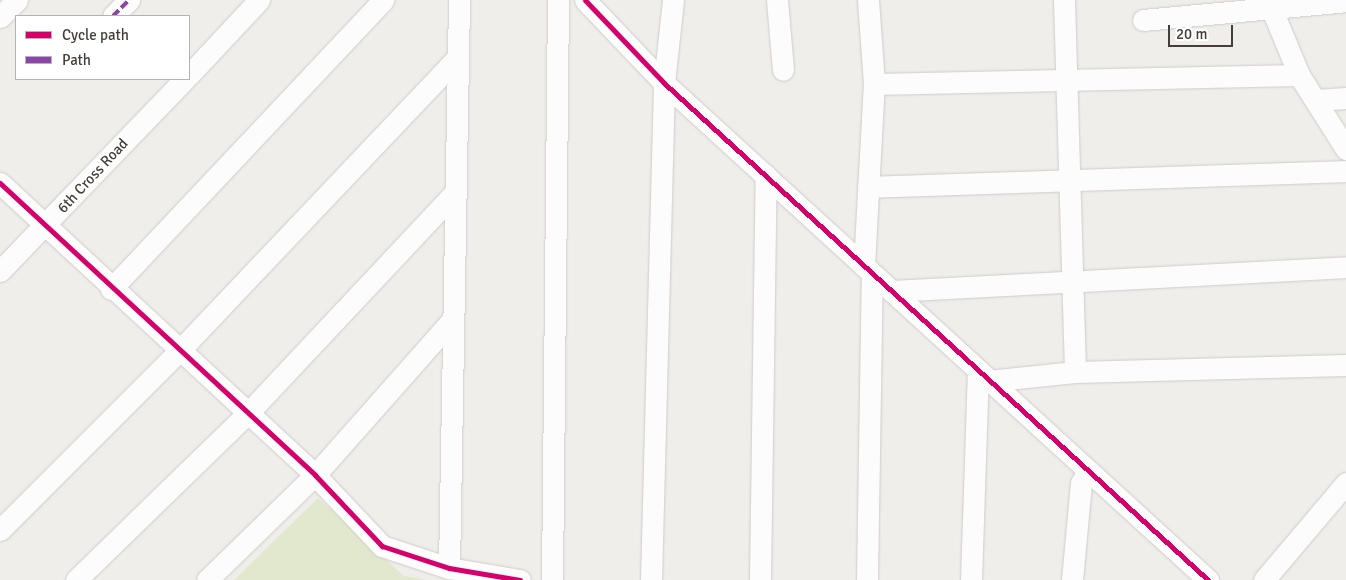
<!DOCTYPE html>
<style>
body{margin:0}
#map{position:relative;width:1346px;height:580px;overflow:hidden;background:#f0eeeb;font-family:Signika,sans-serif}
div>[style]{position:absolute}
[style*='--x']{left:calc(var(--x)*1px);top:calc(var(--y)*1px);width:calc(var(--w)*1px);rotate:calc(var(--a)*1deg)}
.green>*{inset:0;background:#e1e8cd}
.roads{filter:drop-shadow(0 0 1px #cecbc9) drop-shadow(0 0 1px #cecbc9)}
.minor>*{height:21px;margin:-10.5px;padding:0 10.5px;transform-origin:10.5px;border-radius:10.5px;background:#fdfcfc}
.quiet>*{height:4px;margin-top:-2px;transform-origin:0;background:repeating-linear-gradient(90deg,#8e44ad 0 8px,transparent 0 12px)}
.cycleway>*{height:5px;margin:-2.5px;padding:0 2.5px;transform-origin:2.5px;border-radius:2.5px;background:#d6006c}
span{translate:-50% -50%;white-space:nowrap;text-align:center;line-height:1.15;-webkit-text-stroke:4px #fff;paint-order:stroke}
.street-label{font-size:15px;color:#453e38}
.legend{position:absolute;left:15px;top:15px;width:175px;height:65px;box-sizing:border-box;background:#fff;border:1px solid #b5b2af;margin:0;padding:6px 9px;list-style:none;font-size:15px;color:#453e38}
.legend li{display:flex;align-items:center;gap:10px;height:25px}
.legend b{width:25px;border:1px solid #b5b2af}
.scale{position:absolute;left:1168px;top:25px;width:65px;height:22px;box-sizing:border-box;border:2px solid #453e38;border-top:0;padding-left:6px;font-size:15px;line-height:18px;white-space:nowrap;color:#453e38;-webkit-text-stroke:4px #fff;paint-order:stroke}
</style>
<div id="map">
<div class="green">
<i style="clip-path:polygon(318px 498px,404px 576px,427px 580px,234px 580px)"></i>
</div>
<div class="roads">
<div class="minor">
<i style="--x:585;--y:0;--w:115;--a:46.4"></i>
<i style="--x:664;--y:83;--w:737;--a:42.41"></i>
<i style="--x:777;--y:0;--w:70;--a:85.1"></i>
<i style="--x:1064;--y:0;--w:372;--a:88.3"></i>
<i style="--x:1268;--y:0;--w:81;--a:67.5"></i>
<i style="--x:1299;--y:75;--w:88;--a:57.6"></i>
<i style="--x:113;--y:16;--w:23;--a:-45"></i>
<i style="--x:0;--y:17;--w:24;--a:-45"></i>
<i style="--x:1143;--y:20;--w:204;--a:-5.3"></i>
<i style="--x:189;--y:75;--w:103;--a:-47"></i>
<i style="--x:874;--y:84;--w:425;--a:-1.2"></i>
<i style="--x:1316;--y:100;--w:30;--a:-4"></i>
<i style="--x:0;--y:183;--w:430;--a:42.8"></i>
<i style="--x:315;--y:475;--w:98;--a:46.7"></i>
<i style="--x:382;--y:546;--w:71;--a:18.2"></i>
<i style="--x:449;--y:568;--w:72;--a:9.6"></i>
<i style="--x:868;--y:187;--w:478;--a:-1.9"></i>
<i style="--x:864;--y:266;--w:182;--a:-86.9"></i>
<i style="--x:874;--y:84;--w:84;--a:-94.1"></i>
<i style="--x:0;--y:271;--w:267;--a:-46.1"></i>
<i style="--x:111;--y:289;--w:397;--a:-46.7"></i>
<i style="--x:892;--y:291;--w:455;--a:-3"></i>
<i style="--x:988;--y:381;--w:87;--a:-5.9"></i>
<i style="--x:1075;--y:372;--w:271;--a:-1.5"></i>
<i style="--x:0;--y:530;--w:253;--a:-45"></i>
<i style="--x:179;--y:351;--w:404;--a:-46.5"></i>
<i style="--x:449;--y:568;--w:568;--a:-88.99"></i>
<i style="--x:76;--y:580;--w:240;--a:-44.2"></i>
<i style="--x:248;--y:413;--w:299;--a:-46.8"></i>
<i style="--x:207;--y:580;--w:151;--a:-44.2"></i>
<i style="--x:315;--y:475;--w:207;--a:-48.5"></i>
<i style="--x:552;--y:580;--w:580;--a:-89.41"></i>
<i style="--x:651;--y:580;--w:497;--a:-88.5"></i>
<i style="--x:664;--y:83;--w:83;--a:-83.8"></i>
<i style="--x:760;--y:580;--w:405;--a:-89.2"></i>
<i style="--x:867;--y:580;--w:306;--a:-89.1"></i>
<i style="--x:971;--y:580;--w:209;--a:-88.1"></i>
<i style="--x:1072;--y:580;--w:97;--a:-84.7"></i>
<i style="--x:1081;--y:483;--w:14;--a:-60"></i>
<i style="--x:1264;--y:580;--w:127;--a:-49.8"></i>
</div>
</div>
<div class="quiet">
<i style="--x:113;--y:16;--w:23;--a:-45"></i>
</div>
<div class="cycleway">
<i style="--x:585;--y:0;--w:115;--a:46.4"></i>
<i style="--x:664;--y:83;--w:737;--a:42.41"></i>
<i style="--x:0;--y:183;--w:430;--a:42.8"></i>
<i style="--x:315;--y:475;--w:98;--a:46.7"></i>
<i style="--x:382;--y:546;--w:71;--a:18.2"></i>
<i style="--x:449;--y:568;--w:72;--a:9.6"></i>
</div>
<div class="street-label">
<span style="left:93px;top:176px;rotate:-47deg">6th Cross Road</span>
</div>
<ul class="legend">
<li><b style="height:6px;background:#d6006c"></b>Cycle path</li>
<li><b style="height:6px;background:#8e44ad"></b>Path</li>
</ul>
<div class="scale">20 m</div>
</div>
